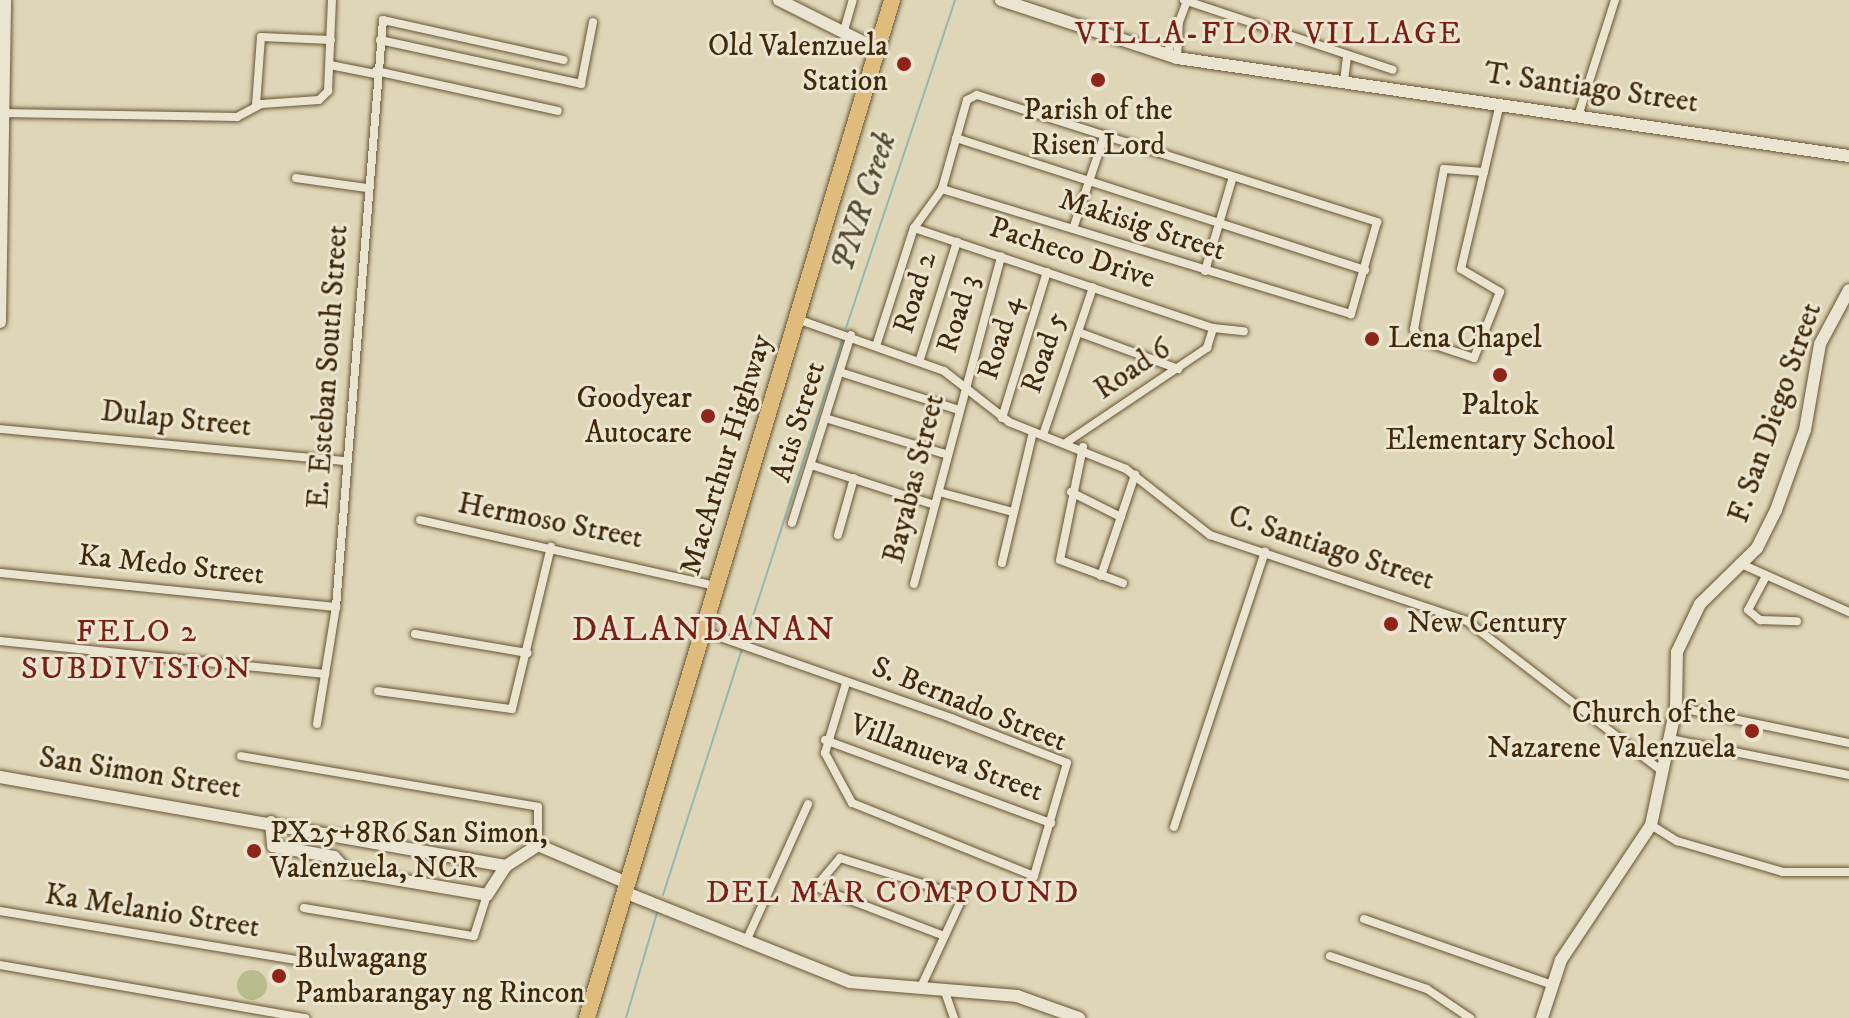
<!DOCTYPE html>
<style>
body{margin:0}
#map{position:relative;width:1849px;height:1018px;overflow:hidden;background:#ded6b7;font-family:"IM FELL DW Pica",serif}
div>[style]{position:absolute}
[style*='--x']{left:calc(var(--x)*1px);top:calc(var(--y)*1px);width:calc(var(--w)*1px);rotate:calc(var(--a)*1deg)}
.green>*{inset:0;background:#b6bc8b}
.round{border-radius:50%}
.stream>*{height:2px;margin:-1px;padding:0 1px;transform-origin:1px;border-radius:1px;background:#94b8b3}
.roads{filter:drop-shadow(0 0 2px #675434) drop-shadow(0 0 2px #675434)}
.street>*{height:8px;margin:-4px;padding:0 4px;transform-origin:4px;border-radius:4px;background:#eae4d0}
.secondary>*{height:12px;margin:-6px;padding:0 6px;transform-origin:6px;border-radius:6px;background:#eae4d0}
.highway>*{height:16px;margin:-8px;padding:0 8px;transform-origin:8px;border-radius:8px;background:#dfbb7c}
.dots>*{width:22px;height:22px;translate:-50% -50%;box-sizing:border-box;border:4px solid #eae4d0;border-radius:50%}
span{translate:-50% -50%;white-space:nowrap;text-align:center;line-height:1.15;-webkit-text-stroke:6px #eae4d0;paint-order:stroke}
.poi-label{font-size:30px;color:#3f2908}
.right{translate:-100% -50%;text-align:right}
.left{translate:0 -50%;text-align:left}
.street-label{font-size:30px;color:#3f2908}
.neighbourhood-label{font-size:32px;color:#7a1f14;letter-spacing:2px}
.water-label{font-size:32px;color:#544d33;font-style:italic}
.quarter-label{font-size:34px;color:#7a1f14;letter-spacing:2px}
</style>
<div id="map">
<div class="green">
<i class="round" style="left:237px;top:970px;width:30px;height:30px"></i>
</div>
<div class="stream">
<i style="--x:846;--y:328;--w:346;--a:-71.6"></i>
<i style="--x:747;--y:635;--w:312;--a:-72.1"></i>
<i style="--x:663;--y:895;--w:258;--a:-72.2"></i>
<i style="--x:626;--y:1018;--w:114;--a:-73.6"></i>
</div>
<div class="roads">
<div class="street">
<i style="--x:1184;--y:0;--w:220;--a:18.5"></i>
<i style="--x:843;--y:34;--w:35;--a:-74"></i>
<i style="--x:380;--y:40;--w:206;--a:12.3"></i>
<i style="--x:581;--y:84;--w:63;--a:-79"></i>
<i style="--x:1166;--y:56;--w:59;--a:-69.1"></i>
<i style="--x:1177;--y:58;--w:36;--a:-87"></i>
<i style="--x:330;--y:65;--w:46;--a:11.3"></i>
<i style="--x:376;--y:71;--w:186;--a:12.4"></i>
<i style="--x:1344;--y:81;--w:24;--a:-83"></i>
<i style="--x:977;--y:95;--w:420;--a:17.6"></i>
<i style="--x:1377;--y:222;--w:96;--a:105.8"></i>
<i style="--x:1351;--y:314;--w:428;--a:-163"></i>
<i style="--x:942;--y:189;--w:92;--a:-74.3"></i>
<i style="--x:967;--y:100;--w:11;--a:-27"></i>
<i style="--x:256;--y:105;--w:68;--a:-85.8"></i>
<i style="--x:261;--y:37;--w:70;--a:2.5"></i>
<i style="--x:2;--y:113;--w:235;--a:1"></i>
<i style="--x:237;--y:117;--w:27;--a:-28"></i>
<i style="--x:261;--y:104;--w:58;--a:-3.9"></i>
<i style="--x:319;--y:100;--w:13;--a:-45"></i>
<i style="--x:328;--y:91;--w:91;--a:-87.5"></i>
<i style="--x:1579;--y:113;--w:119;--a:-72.3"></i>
<i style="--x:956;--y:138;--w:430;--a:17.9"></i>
<i style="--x:1484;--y:172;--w:40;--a:-175.7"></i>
<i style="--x:1444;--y:169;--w:163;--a:100.6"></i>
<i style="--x:1414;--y:329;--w:13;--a:61"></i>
<i style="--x:1420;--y:340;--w:57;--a:18.4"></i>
<i style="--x:1474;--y:358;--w:71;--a:-68.5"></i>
<i style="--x:1500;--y:292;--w:45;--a:-149.5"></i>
<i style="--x:1461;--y:269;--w:100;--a:-76.7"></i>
<i style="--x:1484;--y:172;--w:71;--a:-76.9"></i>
<i style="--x:296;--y:178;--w:71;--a:8.1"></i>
<i style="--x:914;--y:228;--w:315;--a:18.5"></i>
<i style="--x:1073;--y:229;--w:97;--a:-71.4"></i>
<i style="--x:1205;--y:271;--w:95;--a:-73.5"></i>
<i style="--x:797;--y:319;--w:156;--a:19.5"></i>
<i style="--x:944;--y:371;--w:83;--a:38.1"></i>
<i style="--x:1009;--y:422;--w:126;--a:21.9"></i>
<i style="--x:1126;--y:469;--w:107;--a:38.2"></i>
<i style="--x:1210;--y:535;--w:271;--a:18.5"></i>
<i style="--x:1467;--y:621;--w:247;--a:37.6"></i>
<i style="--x:1213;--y:328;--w:31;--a:6"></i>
<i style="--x:1078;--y:332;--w:107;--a:20.3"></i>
<i style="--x:877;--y:343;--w:121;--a:-72.2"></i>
<i style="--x:914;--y:228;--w:48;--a:-54.3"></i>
<i style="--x:920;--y:359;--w:123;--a:-72.5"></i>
<i style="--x:840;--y:372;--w:122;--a:17.7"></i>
<i style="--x:825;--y:418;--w:125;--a:16.7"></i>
<i style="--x:1002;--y:418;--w:153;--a:-72.9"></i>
<i style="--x:0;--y:429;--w:347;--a:5.3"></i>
<i style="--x:1043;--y:435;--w:156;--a:-71.3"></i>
<i style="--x:1067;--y:442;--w:169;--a:-33.9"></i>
<i style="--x:1207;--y:348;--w:21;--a:-73"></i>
<i style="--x:1083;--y:447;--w:115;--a:101.5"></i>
<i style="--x:1060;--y:560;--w:67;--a:20.1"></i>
<i style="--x:811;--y:465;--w:130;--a:17.9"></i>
<i style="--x:939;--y:492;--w:77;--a:15.1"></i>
<i style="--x:1071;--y:492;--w:56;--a:26.6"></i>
<i style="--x:420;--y:520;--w:303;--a:12.6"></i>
<i style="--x:792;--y:523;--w:197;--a:-72.6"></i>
<i style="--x:838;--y:535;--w:59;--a:-74.3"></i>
<i style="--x:1002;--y:563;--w:135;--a:-76.7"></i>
<i style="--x:1739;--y:563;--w:120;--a:24"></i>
<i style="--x:0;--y:573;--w:338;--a:5.8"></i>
<i style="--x:1101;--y:576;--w:107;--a:-71.4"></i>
<i style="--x:1765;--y:578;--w:36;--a:118"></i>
<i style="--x:1748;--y:610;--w:16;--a:40"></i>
<i style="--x:1760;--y:620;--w:37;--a:2"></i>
<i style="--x:914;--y:584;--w:339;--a:-75.1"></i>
<i style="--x:703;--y:631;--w:263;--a:19.3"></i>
<i style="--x:951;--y:718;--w:124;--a:21.2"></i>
<i style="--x:1067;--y:763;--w:118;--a:106.3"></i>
<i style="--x:1034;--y:876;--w:196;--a:-158.1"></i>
<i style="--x:852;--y:803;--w:57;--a:-118.4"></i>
<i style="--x:825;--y:753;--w:73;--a:-73.3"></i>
<i style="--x:415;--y:634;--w:114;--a:9.6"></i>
<i style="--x:0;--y:641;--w:327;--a:5.8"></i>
<i style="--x:378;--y:691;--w:135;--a:7.7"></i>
<i style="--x:512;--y:709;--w:167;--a:-76.5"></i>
<i style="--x:1676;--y:707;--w:177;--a:11.8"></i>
<i style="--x:317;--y:724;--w:119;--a:-80.8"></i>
<i style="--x:336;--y:607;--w:589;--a:-85.42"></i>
<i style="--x:383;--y:20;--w:185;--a:12.5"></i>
<i style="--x:1670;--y:739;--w:183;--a:11.4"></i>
<i style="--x:825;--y:740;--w:241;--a:20.2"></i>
<i style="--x:241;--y:756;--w:301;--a:9.7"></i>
<i style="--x:538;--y:807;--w:38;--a:90"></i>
<i style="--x:1651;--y:825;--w:31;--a:32"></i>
<i style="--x:1677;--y:841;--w:110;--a:16.3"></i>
<i style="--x:1783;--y:872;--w:66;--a:0"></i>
<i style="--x:1174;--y:827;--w:290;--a:-71.7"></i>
<i style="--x:304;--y:908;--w:172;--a:9.4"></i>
<i style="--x:474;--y:936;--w:43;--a:-72.4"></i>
<i style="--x:0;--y:911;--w:300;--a:9.4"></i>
<i style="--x:1364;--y:919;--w:199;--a:19.3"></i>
<i style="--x:748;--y:937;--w:146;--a:-65.7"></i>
<i style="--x:1330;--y:956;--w:102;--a:18.8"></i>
<i style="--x:1427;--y:989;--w:52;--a:34"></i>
<i style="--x:0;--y:965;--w:310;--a:9.9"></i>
<i style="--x:921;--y:987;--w:95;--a:-65.1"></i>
<i style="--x:961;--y:901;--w:5;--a:-90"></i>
<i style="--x:961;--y:896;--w:127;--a:-162.6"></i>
<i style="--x:840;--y:858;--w:38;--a:130"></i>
<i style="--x:816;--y:887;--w:137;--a:20.9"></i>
<i style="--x:944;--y:989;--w:31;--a:71"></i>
</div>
<div class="secondary">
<i style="--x:779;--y:0;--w:110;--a:26.6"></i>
<i style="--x:1001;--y:0;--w:185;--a:18.2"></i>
<i style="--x:1177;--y:58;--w:679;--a:8.3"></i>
<i style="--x:0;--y:322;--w:322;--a:-89.1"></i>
<i style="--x:0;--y:777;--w:514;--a:9.98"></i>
<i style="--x:506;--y:866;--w:38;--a:-33"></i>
<i style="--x:538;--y:845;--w:97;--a:23.1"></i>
<i style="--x:271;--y:822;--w:24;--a:85"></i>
<i style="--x:273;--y:846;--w:62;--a:10.2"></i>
<i style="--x:334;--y:857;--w:19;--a:47"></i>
<i style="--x:347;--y:871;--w:142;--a:9.7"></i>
<i style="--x:487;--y:895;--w:35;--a:-57"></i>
<i style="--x:624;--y:892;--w:243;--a:21.7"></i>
<i style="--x:850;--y:982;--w:168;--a:4.8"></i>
<i style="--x:1017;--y:996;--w:66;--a:19.5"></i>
<i style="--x:1542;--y:1018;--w:61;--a:-71.9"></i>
<i style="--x:1561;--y:960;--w:162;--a:-56.3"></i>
<i style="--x:1651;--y:825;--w:121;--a:-78"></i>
<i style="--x:1676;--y:707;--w:55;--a:-89"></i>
<i style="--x:1677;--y:652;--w:53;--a:-64.4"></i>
<i style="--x:1700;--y:604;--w:80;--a:-44.5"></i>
<i style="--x:1757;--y:548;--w:42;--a:-63.4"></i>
<i style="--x:1776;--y:510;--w:85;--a:-70.1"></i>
<i style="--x:1805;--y:430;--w:87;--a:-80.1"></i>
<i style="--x:1820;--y:344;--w:61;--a:-61.8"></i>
</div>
<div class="highway">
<i style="--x:587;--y:1018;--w:1063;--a:-73.32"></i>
</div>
</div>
<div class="dots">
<i style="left:904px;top:64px;background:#8f2418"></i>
<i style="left:1098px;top:80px;background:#8f2418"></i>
<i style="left:1372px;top:339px;background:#8f2418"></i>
<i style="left:1500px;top:375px;background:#8f2418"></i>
<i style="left:708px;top:416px;background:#8f2418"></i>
<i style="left:1391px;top:624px;background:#8f2418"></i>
<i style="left:1752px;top:731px;background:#8f2418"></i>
<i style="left:254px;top:851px;background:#8f2418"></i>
<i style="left:279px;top:976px;background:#8f2418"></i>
</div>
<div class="poi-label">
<span class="right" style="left:888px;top:64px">Old Valenzuela<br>Station</span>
<span style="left:1098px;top:128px">Parish of the<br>Risen Lord</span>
<span class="left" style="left:1388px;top:339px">Lena Chapel</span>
<span class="right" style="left:692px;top:416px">Goodyear<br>Autocare</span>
<span style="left:1500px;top:423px">Paltok<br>Elementary School</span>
<span class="left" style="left:1407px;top:624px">New Century</span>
<span class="right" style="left:1736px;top:731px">Church of the<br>Nazarene Valenzuela</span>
<span class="left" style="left:270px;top:851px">PX25+8R6 San Simon,<br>Valenzuela, NCR</span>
<span class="left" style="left:295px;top:976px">Bulwagang<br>Pambarangay ng Rincon</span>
</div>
<div class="street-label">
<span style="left:1591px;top:89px;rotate:8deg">T. Santiago Street</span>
<span style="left:1142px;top:226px;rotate:18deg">Makisig Street</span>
<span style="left:1072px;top:254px;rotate:18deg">Pacheco Drive</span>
<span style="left:916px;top:293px;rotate:-73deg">Road 2</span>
<span style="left:959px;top:314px;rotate:-73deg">Road 3</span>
<span style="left:1001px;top:338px;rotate:-73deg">Road 4</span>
<span style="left:1045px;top:353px;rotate:-71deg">Road 5</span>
<span style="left:329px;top:367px;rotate:-86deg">E. Esteban South Street</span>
<span style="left:1133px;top:370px;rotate:-34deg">Road 6</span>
<span style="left:1776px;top:413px;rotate:-71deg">F. San Diego Street</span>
<span style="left:176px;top:420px;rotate:6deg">Dulap Street</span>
<span style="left:799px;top:422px;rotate:-73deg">Atis Street</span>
<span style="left:727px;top:455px;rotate:-73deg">MacArthur Highway</span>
<span style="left:915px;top:479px;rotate:-76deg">Bayabas Street</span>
<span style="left:550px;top:522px;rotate:11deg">Hermoso Street</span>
<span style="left:1331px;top:549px;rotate:18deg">C. Santiago Street</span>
<span style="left:171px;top:566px;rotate:6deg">Ka Medo Street</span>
<span style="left:969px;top:705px;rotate:22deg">S. Bernado Street</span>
<span style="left:946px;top:759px;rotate:20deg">Villanueva Street</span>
<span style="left:140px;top:774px;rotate:9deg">San Simon Street</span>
<span style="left:152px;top:912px;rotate:9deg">Ka Melanio Street</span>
</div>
<div class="neighbourhood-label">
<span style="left:1269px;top:34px">VILLA-FLOR VILLAGE</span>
<span style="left:137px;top:651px">FELO 2<br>SUBDIVISION</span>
<span style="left:893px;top:893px">DEL MAR COMPOUND</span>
</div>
<div class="water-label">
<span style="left:865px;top:202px;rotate:-72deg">PNR Creek</span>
</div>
<div class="quarter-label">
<span style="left:704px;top:631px">DALANDANAN</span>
</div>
</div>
